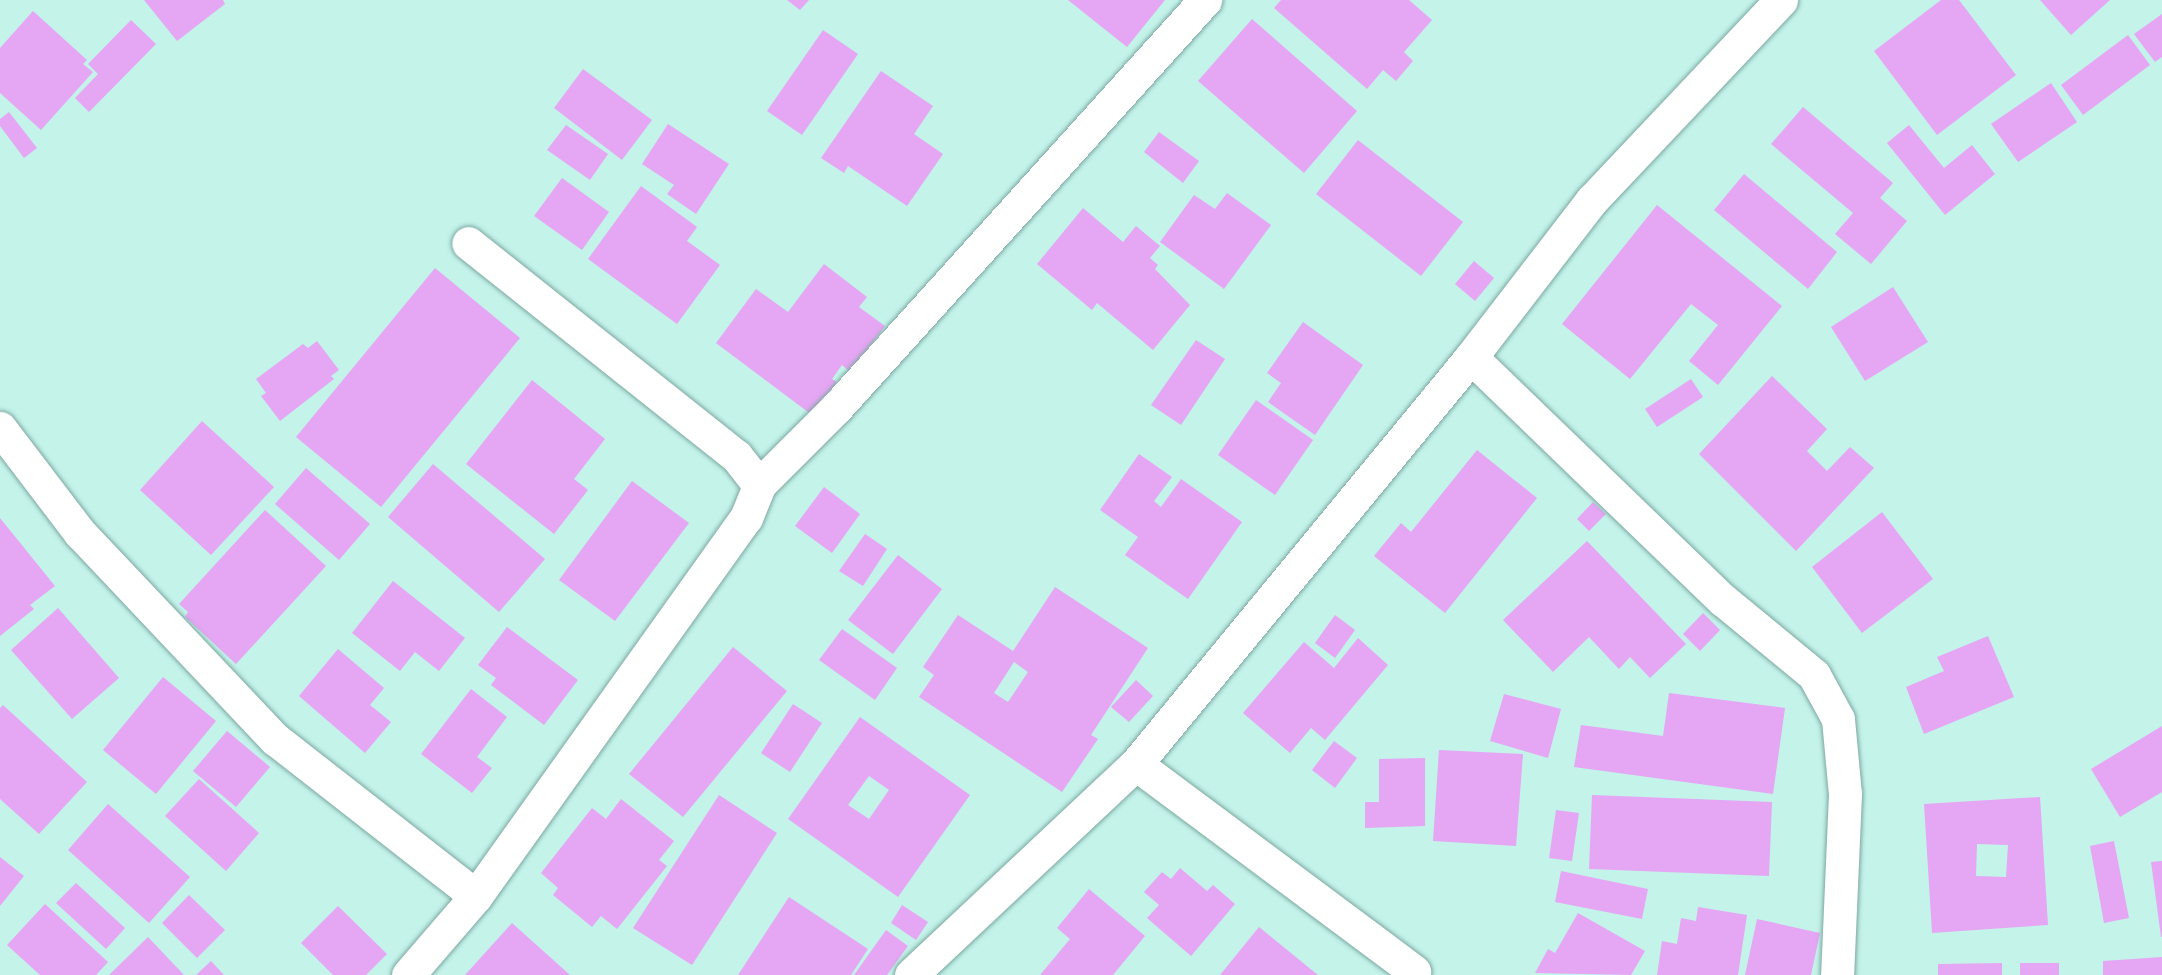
<!DOCTYPE html>
<style>
body{margin:0}
#map{position:relative;width:2162px;height:975px;overflow:hidden;background:#c4f3ea;font-family:Merriweather,serif}
div>[style]{position:absolute}
[style*='--x']{left:calc(var(--x)*1px);top:calc(var(--y)*1px);width:calc(var(--w)*1px);rotate:calc(var(--a)*1deg)}
.building>*{inset:0;background:#e5a6f3}
.roads{filter:drop-shadow(0 0 2px #7ba8a1) drop-shadow(0 0 2px #7ba8a1)}
.minor>*{height:33px;margin:-16.5px;padding:0 16.5px;transform-origin:16.5px;border-radius:16.5px;background:#fff}
span{translate:-50% -50%;white-space:nowrap;text-align:center;line-height:1.15;-webkit-text-stroke:5px #fff;paint-order:stroke}
</style>
<div id="map">
<div class="building">
<i style="clip-path:polygon(144px 0,223px 0,225px 4px,177px 41px)"></i>
<i style="clip-path:polygon(787px 0,809px 0,800px 10px)"></i>
<i style="clip-path:polygon(1068px 0,1165px 0,1127px 47px)"></i>
<i style="clip-path:polygon(1281px 0,1409px 0,1432px 20px,1404px 52px,1413px 61px,1396px 81px,1383px 70px,1367px 89px,1274px 8px)"></i>
<i style="clip-path:polygon(1941px 0,1959px 0,2016px 75px,1937px 135px,1874px 51px)"></i>
<i style="clip-path:polygon(2040px 0,2110px 0,2071px 35px)"></i>
<i style="clip-path:polygon(33px 11px,87px 60px,83px 64px,93px 72px,41px 130px,0 93px,0 48px)"></i>
<i style="clip-path:polygon(2162px 14px,2162px 57px,2155px 62px,2134px 34px)"></i>
<i style="clip-path:polygon(1252px 19px,1357px 111px,1304px 173px,1198px 81px)"></i>
<i style="clip-path:polygon(131px 20px,156px 44px,89px 112px,75px 98px,98px 74px,88px 64px)"></i>
<i style="clip-path:polygon(823px 30px,858px 54px,802px 135px,767px 111px)"></i>
<i style="clip-path:polygon(2128px 35px,2150px 65px,2083px 115px,2061px 85px)"></i>
<i style="clip-path:polygon(583px 69px,652px 120px,622px 160px,554px 108px)"></i>
<i style="clip-path:polygon(881px 71px,933px 106px,914px 134px,943px 154px,907px 206px,848px 166px,844px 173px,821px 158px)"></i>
<i style="clip-path:polygon(2051px 83px,2077px 122px,2018px 162px,1991px 124px)"></i>
<i style="clip-path:polygon(1803px 107px,1893px 183px,1880px 198px,1907px 221px,1871px 264px,1835px 234px,1853px 213px,1771px 144px)"></i>
<i style="clip-path:polygon(9px 112px,37px 148px,24px 158px,0 126px,0 119px)"></i>
<i style="clip-path:polygon(668px 124px,729px 164px,696px 214px,667px 194px,674px 185px,642px 164px)"></i>
<i style="clip-path:polygon(566px 125px,608px 154px,590px 180px,547px 150px)"></i>
<i style="clip-path:polygon(1909px 125px,1944px 168px,1972px 145px,1995px 174px,1945px 215px,1887px 143px)"></i>
<i style="clip-path:polygon(1159px 132px,1199px 161px,1183px 183px,1144px 152px)"></i>
<i style="clip-path:polygon(1358px 140px,1463px 222px,1421px 276px,1316px 194px)"></i>
<i style="clip-path:polygon(1744px 174px,1837px 252px,1808px 289px,1714px 210px)"></i>
<i style="clip-path:polygon(562px 178px,609px 212px,582px 250px,534px 216px)"></i>
<i style="clip-path:polygon(641px 186px,697px 227px,687px 241px,720px 265px,677px 324px,588px 259px)"></i>
<i style="clip-path:polygon(1227px 193px,1271px 225px,1224px 289px,1160px 242px,1194px 195px,1215px 209px)"></i>
<i style="clip-path:polygon(1657px 205px,1782px 306px,1718px 385px,1689px 361px,1718px 325px,1691px 304px,1630px 379px,1562px 324px)"></i>
<i style="clip-path:polygon(1083px 208px,1123px 242px,1136px 226px,1160px 246px,1150px 258px,1158px 265px,1155px 269px,1190px 305px,1153px 350px,1097px 303px,1092px 310px,1037px 264px)"></i>
<i style="clip-path:polygon(1474px 261px,1494px 278px,1475px 301px,1455px 284px)"></i>
<i style="clip-path:polygon(824px 264px,867px 297px,859px 307px,885px 326px,850px 372px,842px 365px,832px 379px,837px 382px,812px 415px,716px 343px,756px 289px,788px 312px)"></i>
<i style="clip-path:polygon(435px 268px,520px 338px,381px 507px,296px 437px)"></i>
<i style="clip-path:polygon(1893px 287px,1928px 342px,1865px 381px,1831px 327px)"></i>
<i style="clip-path:polygon(1303px 322px,1363px 365px,1315px 435px,1268px 402px,1281px 383px,1267px 373px)"></i>
<i style="clip-path:polygon(1196px 340px,1225px 359px,1181px 425px,1151px 405px)"></i>
<i style="clip-path:polygon(317px 341px,339px 370px,331px 376px,334px 379px,280px 421px,261px 396px,266px 393px,256px 379px,303px 344px,308px 348px)"></i>
<i style="clip-path:polygon(1772px 376px,1827px 429px,1807px 451px,1827px 471px,1850px 447px,1874px 468px,1796px 551px,1699px 454px)"></i>
<i style="clip-path:polygon(1691px 379px,1703px 397px,1657px 427px,1645px 409px)"></i>
<i style="clip-path:polygon(532px 380px,605px 439px,574px 479px,588px 490px,554px 534px,466px 464px)"></i>
<i style="clip-path:polygon(1256px 400px,1313px 440px,1275px 495px,1218px 455px)"></i>
<i style="clip-path:polygon(202px 421px,274px 487px,211px 555px,140px 490px)"></i>
<i style="clip-path:polygon(1477px 450px,1537px 498px,1445px 613px,1374px 556px,1401px 523px,1411px 532px)"></i>
<i style="clip-path:polygon(1139px 454px,1172px 477px,1154px 501px,1161px 507px,1181px 479px,1242px 522px,1188px 599px,1125px 555px,1138px 537px,1100px 510px)"></i>
<i style="clip-path:polygon(433px 464px,545px 559px,499px 612px,388px 517px)"></i>
<i style="clip-path:polygon(306px 468px,370px 524px,339px 560px,275px 504px)"></i>
<i style="clip-path:polygon(632px 481px,689px 523px,615px 621px,559px 580px)"></i>
<i style="clip-path:polygon(824px 487px,860px 514px,832px 553px,795px 526px)"></i>
<i style="clip-path:polygon(1593px 502px,1606px 514px,1589px 531px,1577px 519px)"></i>
<i style="clip-path:polygon(265px 510px,326px 566px,236px 664px,185px 617px,188px 612px,179px 604px)"></i>
<i style="clip-path:polygon(1882px 512px,1933px 579px,1862px 633px,1812px 567px)"></i>
<i style="clip-path:polygon(0 518px,55px 586px,30px 605px,34px 609px,0 636px)"></i>
<i style="clip-path:polygon(865px 534px,887px 549px,863px 586px,839px 571px)"></i>
<i style="clip-path:polygon(1587px 541px,1686px 644px,1650px 678px,1630px 657px,1619px 669px,1589px 637px,1553px 672px,1503px 620px)"></i>
<i style="clip-path:polygon(898px 555px,942px 589px,893px 654px,848px 620px)"></i>
<i style="clip-path:polygon(393px 581px,465px 638px,439px 671px,415px 652px,400px 671px,352px 633px)"></i>
<i style="clip-path:polygon(evenodd,1055px 587px,1148px 648px,1091px 735px,1098px 739px,1062px 792px,919px 697px,934px 675px,923px 667px,958px 615px,1013px 651px,1055px 587px,1014px 662px,1028px 672px,1008px 702px,994px 693px,1014px 662px)"></i>
<i style="clip-path:polygon(58px 608px,119px 678px,72px 719px,11px 650px)"></i>
<i style="clip-path:polygon(1703px 613px,1720px 630px,1700px 651px,1683px 634px)"></i>
<i style="clip-path:polygon(1335px 615px,1355px 630px,1335px 658px,1315px 643px)"></i>
<i style="clip-path:polygon(507px 627px,578px 680px,544px 725px,491px 685px,496px 678px,478px 665px)"></i>
<i style="clip-path:polygon(842px 629px,897px 668px,875px 700px,819px 660px)"></i>
<i style="clip-path:polygon(1988px 636px,2014px 697px,1924px 734px,1906px 687px,1944px 671px,1937px 657px)"></i>
<i style="clip-path:polygon(1358px 638px,1388px 665px,1325px 740px,1311px 728px,1290px 753px,1243px 713px,1304px 642px,1334px 668px)"></i>
<i style="clip-path:polygon(733px 647px,787px 691px,683px 817px,629px 774px)"></i>
<i style="clip-path:polygon(338px 649px,384px 688px,370px 705px,391px 722px,365px 753px,299px 696px)"></i>
<i style="clip-path:polygon(163px 677px,216px 721px,156px 794px,103px 750px)"></i>
<i style="clip-path:polygon(1136px 680px,1153px 696px,1129px 722px,1111px 707px)"></i>
<i style="clip-path:polygon(471px 689px,507px 717px,477px 757px,492px 768px,472px 793px,421px 754px)"></i>
<i style="clip-path:polygon(1669px 693px,1785px 708px,1773px 794px,1574px 767px,1581px 725px,1663px 736px)"></i>
<i style="clip-path:polygon(1504px 694px,1561px 709px,1548px 758px,1490px 741px)"></i>
<i style="clip-path:polygon(793px 704px,822px 723px,790px 772px,761px 753px)"></i>
<i style="clip-path:polygon(3px 705px,87px 782px,39px 834px,0 799px,0 708px)"></i>
<i style="clip-path:polygon(evenodd,860px 717px,970px 795px,898px 897px,788px 819px,860px 717px,869px 776px,889px 790px,869px 819px,848px 805px,869px 776px)"></i>
<i style="clip-path:polygon(2162px 726px,2162px 792px,2120px 817px,2091px 769px)"></i>
<i style="clip-path:polygon(227px 731px,270px 767px,236px 807px,193px 771px)"></i>
<i style="clip-path:polygon(1334px 741px,1357px 758px,1335px 788px,1312px 770px)"></i>
<i style="clip-path:polygon(1439px 750px,1523px 754px,1516px 846px,1433px 841px)"></i>
<i style="clip-path:polygon(1425px 758px,1425px 826px,1365px 828px,1365px 802px,1379px 802px,1379px 759px)"></i>
<i style="clip-path:polygon(199px 779px,259px 833px,226px 871px,165px 816px)"></i>
<i style="clip-path:polygon(719px 795px,777px 833px,692px 965px,633px 928px)"></i>
<i style="clip-path:polygon(1592px 795px,1772px 802px,1769px 876px,1589px 869px)"></i>
<i style="clip-path:polygon(evenodd,2040px 797px,2048px 925px,1932px 933px,1924px 804px,2040px 797px,1977px 844px,2008px 845px,2006px 877px,1976px 876px,1977px 844px)"></i>
<i style="clip-path:polygon(621px 799px,674px 841px,659px 860px,667px 866px,617px 929px,601px 916px,592px 927px,553px 895px,558px 888px,541px 873px,592px 808px,606px 819px)"></i>
<i style="clip-path:polygon(108px 804px,190px 877px,149px 923px,68px 850px)"></i>
<i style="clip-path:polygon(1556px 810px,1579px 813px,1572px 861px,1549px 858px)"></i>
<i style="clip-path:polygon(2114px 841px,2129px 918px,2104px 923px,2090px 846px)"></i>
<i style="clip-path:polygon(0 857px,24px 876px,0 906px)"></i>
<i style="clip-path:polygon(2162px 861px,2162px 937px,2161px 937px,2151px 862px)"></i>
<i style="clip-path:polygon(1180px 868px,1207px 891px,1213px 885px,1235px 904px,1191px 956px,1147px 918px,1159px 905px,1144px 892px,1162px 872px,1171px 879px)"></i>
<i style="clip-path:polygon(1561px 871px,1648px 889px,1642px 919px,1555px 902px)"></i>
<i style="clip-path:polygon(76px 883px,125px 928px,106px 949px,56px 903px)"></i>
<i style="clip-path:polygon(1089px 889px,1145px 936px,1113px 975px,1040px 975px,1070px 939px,1057px 928px)"></i>
<i style="clip-path:polygon(189px 895px,225px 930px,197px 958px,162px 923px)"></i>
<i style="clip-path:polygon(789px 897px,868px 949px,851px 975px,738px 975px)"></i>
<i style="clip-path:polygon(45px 904px,108px 962px,96px 975px,40px 975px,7px 945px)"></i>
<i style="clip-path:polygon(902px 905px,928px 922px,916px 940px,891px 923px)"></i>
<i style="clip-path:polygon(338px 906px,387px 954px,366px 975px,333px 975px,301px 943px)"></i>
<i style="clip-path:polygon(1698px 907px,1747px 915px,1738px 975px,1657px 975px,1662px 941px,1677px 944px,1681px 918px,1696px 921px)"></i>
<i style="clip-path:polygon(1578px 913px,1645px 951px,1631px 975px,1535px 973px,1548px 949px,1555px 953px)"></i>
<i style="clip-path:polygon(1757px 919px,1820px 933px,1811px 975px,1745px 975px)"></i>
<i style="clip-path:polygon(512px 923px,570px 975px,465px 975px)"></i>
<i style="clip-path:polygon(1259px 927px,1318px 975px,1220px 975px)"></i>
<i style="clip-path:polygon(886px 930px,908px 946px,887px 975px,854px 975px)"></i>
<i style="clip-path:polygon(148px 937px,184px 975px,109px 975px)"></i>
<i style="clip-path:polygon(2162px 957px,2162px 975px,2103px 975px,2103px 961px)"></i>
<i style="clip-path:polygon(211px 961px,224px 975px,196px 975px)"></i>
<i style="clip-path:polygon(2002px 963px,2002px 975px,1938px 975px,1938px 964px)"></i>
<i style="clip-path:polygon(2020px 963px,2059px 963px,2059px 975px,2020px 975px)"></i>
</div>
<div class="roads">
<div class="minor">
<i style="--x:1471;--y:357;--w:350;--a:44"></i>
<i style="--x:1723;--y:600;--w:118;--a:39.5"></i>
<i style="--x:1814;--y:675;--w:50;--a:61.4"></i>
<i style="--x:1838;--y:719;--w:75;--a:84.7"></i>
<i style="--x:1845;--y:794;--w:181;--a:92.5"></i>
<i style="--x:0;--y:428;--w:132;--a:52.7"></i>
<i style="--x:80;--y:533;--w:284;--a:46.6"></i>
<i style="--x:275;--y:739;--w:255;--a:38"></i>
<i style="--x:759;--y:485;--w:110;--a:-45"></i>
<i style="--x:837;--y:407;--w:549;--a:-47.88"></i>
<i style="--x:1136;--y:764;--w:347;--a:36.7"></i>
<i style="--x:408;--y:975;--w:104;--a:-49.3"></i>
<i style="--x:476;--y:896;--w:465;--a:-54.5"></i>
<i style="--x:746;--y:518;--w:35;--a:-68"></i>
<i style="--x:759;--y:485;--w:37;--a:-128"></i>
<i style="--x:736;--y:456;--w:342;--a:-141.5"></i>
<i style="--x:911;--y:975;--w:308;--a:-43.2"></i>
<i style="--x:1136;--y:764;--w:527;--a:-50.54"></i>
<i style="--x:1471;--y:357;--w:198;--a:-52.4"></i>
<i style="--x:1592;--y:200;--w:275;--a:-46.6"></i>
</div>
</div>
</div>
